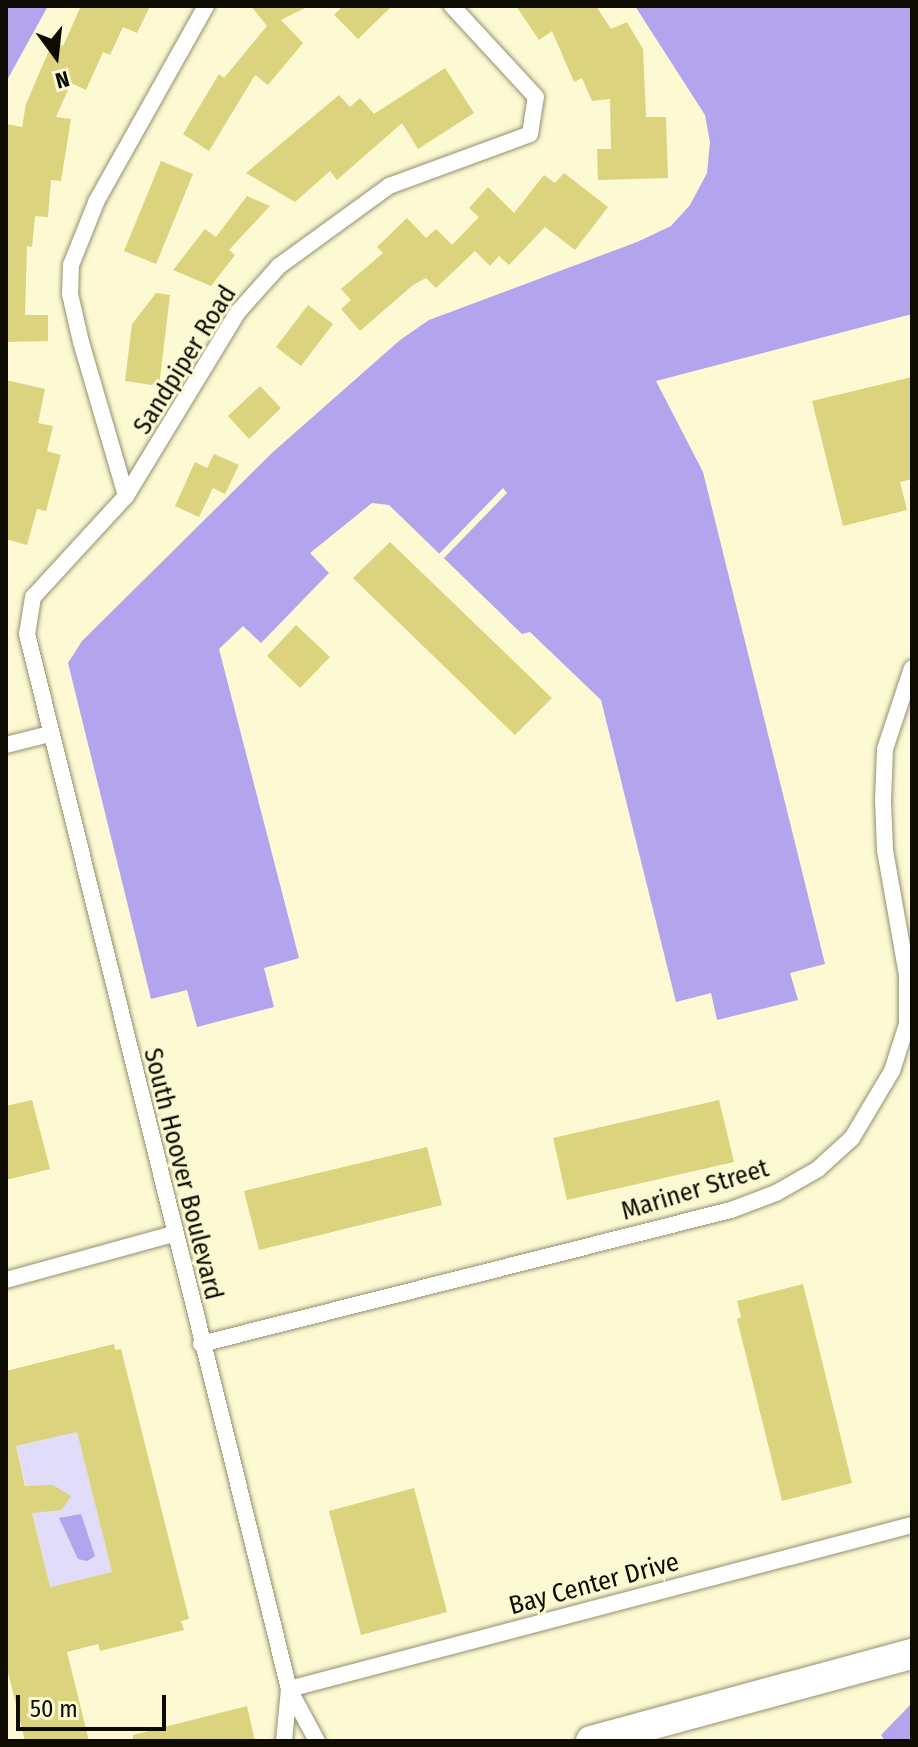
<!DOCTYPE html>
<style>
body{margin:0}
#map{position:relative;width:918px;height:1747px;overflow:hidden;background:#fcf9d3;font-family:"Fira Sans Condensed",sans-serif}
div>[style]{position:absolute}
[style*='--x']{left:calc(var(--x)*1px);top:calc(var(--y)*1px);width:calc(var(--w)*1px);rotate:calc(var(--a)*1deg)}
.green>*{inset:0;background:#e1dcf9}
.water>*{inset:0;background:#b3a4ee}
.pier>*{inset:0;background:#fcf9d3}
.building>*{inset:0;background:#dcd37e}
.roads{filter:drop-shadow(0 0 2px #93906e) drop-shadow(0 0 2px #93906e)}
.street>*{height:16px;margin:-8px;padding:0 8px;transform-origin:8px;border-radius:8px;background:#fff}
.highway>*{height:30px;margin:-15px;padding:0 15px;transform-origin:15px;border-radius:15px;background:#fff}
span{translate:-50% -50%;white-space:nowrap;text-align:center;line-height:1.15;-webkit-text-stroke:6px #fcf9d3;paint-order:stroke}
.street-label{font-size:26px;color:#0e0c02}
.frame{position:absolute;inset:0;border:8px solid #0e0c02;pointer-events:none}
.north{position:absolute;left:16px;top:16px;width:80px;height:80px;-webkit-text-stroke:6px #fcf9d3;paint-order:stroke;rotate:165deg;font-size:22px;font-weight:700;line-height:32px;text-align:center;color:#0e0c02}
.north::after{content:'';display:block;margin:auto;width:28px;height:36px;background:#0e0c02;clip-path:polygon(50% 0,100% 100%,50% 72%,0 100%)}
.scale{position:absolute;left:16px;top:1695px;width:150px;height:36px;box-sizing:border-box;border:4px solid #0e0c02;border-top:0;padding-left:10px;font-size:24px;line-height:28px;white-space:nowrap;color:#0e0c02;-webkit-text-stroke:6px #fcf9d3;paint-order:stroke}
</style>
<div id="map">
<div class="green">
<i style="clip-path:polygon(77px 1432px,112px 1572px,50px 1587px,16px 1446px)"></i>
</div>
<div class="water">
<i style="clip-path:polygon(6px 6px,48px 6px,6px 82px)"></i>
<i style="clip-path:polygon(635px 6px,912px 6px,912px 314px,656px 381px,703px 472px,825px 964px,790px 973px,798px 1000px,717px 1020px,711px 993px,676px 1002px,601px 700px,530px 632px,522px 634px,389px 505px,372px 503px,310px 553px,329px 573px,261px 643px,243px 626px,219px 649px,299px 958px,264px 968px,274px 1007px,197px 1027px,187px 990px,151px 999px,68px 663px,82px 641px,273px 452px,400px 340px,429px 320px,637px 242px,671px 226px,690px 205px,707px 173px,710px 142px,705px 115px)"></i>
<i style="clip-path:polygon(81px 1514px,95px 1556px,87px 1561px,78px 1559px,59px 1518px)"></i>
<i style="clip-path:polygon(912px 1703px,912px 1741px,885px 1741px,881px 1735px)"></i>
</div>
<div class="pier">
<i style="clip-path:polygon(503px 488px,507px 493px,444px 558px,439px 554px)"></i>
</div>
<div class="building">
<i style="clip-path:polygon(81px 6px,150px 6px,137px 33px,123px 27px,110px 55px,103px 52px,86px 90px,71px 83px,56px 117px,71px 119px,61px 181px,51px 180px,48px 217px,35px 216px,32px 247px,27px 246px,25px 315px,48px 315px,48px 341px,6px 342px,6px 124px,22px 127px,26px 104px,53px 41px,63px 46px)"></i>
<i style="clip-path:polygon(251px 6px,309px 6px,281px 20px,303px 43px,268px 85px,255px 75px,209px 151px,183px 134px,219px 74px,224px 78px,267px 26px)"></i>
<i style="clip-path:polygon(343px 6px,392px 6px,358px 39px,334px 15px)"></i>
<i style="clip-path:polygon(516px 6px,596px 6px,611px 29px,627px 22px,643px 49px,646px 117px,666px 117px,668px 178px,598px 180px,597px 149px,611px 149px,610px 99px,592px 101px,582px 78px,574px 82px,552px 31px,539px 40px)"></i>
<i style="clip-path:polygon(445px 68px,474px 113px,418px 149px,402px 123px,337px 180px,330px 171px,295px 202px,246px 173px,339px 95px,350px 107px,360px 98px,374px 114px)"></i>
<i style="clip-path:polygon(161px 161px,193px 174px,156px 264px,124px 251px)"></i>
<i style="clip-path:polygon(564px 173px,608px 207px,575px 250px,545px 227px,509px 265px,499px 256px,490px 266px,475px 251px,436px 288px,426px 278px,413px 285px,360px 331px,341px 309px,351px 300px,341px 289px,383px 253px,377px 247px,407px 218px,426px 238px,436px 229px,452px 245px,479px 217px,469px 208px,488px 187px,514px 213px,544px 175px,555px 183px)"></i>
<i style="clip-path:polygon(247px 196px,270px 206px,229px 250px,235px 255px,211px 286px,173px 270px,205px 229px,216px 237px)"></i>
<i style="clip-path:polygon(156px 293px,170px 295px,159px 386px,125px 381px,132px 324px)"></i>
<i style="clip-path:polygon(308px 305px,333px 324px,301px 366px,276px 347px)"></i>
<i style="clip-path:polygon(912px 377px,912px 479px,900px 482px,907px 510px,843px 526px,812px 401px)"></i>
<i style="clip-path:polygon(6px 380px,45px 389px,38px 423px,53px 426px,47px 451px,61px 455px,46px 511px,37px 509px,27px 545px,6px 539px)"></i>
<i style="clip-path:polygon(260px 386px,281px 408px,249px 439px,228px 416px)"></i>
<i style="clip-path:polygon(214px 454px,239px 465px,225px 494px,213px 488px,199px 517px,175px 506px,195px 462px,207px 468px)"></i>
<i style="clip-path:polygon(390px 542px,552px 698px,515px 735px,353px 578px)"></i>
<i style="clip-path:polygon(296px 625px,330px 657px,300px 688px,267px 656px)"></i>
<i style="clip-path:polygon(32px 1100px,50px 1169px,6px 1180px,6px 1106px)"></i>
<i style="clip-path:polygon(719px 1100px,734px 1162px,567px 1200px,553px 1138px)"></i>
<i style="clip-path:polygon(427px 1147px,442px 1205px,259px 1250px,244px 1191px)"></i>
<i style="clip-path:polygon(803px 1284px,852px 1483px,782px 1501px,737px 1319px,741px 1317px,737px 1301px)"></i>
<i style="clip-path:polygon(evenodd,114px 1344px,115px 1350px,121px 1349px,189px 1619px,181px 1621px,184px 1630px,100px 1651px,98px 1644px,67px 1652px,89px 1741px,25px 1741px,6px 1664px,6px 1371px,114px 1344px,77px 1432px,112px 1572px,50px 1587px,32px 1513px,62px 1510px,71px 1496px,53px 1485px,25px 1486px,16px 1446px,77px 1432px)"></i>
<i style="clip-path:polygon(414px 1488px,447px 1612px,361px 1635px,329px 1511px)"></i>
<i style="clip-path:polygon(247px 1706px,255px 1741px,133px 1741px,133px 1735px)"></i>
</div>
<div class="roads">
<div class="street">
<i style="--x:206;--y:6;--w:223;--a:119.3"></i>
<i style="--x:97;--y:200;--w:70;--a:111.8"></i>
<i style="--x:71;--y:265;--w:29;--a:92"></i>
<i style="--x:70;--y:294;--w:49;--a:77.1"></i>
<i style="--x:81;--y:342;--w:160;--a:73.7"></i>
<i style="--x:126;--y:496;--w:215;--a:-58.7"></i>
<i style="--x:238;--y:312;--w:62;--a:-48.3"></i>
<i style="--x:279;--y:266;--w:136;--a:-36"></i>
<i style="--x:389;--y:186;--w:150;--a:-20.2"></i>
<i style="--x:530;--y:134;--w:37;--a:-81"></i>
<i style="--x:536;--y:97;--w:124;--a:-132.7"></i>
<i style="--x:126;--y:496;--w:137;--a:132.6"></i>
<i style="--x:33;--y:597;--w:37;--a:99"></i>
<i style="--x:27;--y:634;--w:1087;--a:76.05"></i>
<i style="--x:289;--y:1689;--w:59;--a:61.7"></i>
<i style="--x:6;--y:745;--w:44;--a:-14.3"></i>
<i style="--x:6;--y:1280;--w:173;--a:-15.4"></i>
<i style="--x:201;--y:1344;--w:547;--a:-14.19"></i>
<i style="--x:731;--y:1210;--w:48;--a:-20.7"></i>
<i style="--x:776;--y:1193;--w:48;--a:-29.7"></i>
<i style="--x:818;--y:1169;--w:46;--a:-42.4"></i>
<i style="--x:852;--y:1138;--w:78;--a:-59.2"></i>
<i style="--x:892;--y:1071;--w:49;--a:-72.3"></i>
<i style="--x:907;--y:1024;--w:49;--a:-90"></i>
<i style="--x:907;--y:975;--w:127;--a:-100"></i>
<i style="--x:885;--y:850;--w:49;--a:-92.3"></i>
<i style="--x:883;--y:801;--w:52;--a:-87.8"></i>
<i style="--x:885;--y:749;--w:85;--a:-71.6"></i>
<i style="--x:289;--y:1689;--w:644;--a:-14.75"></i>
<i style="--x:284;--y:1741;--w:52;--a:-84.5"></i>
</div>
<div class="highway">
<i style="--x:591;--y:1741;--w:333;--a:-15.2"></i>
</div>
</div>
<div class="street-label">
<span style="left:185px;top:360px;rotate:-58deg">Sandpiper Road</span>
<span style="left:183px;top:1174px;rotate:76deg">South Hoover Boulevard</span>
<span style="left:695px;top:1190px;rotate:-17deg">Mariner Street</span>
<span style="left:594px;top:1584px;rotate:-15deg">Bay Center Drive</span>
</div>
<div class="frame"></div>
<div class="north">N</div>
<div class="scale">50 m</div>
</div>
